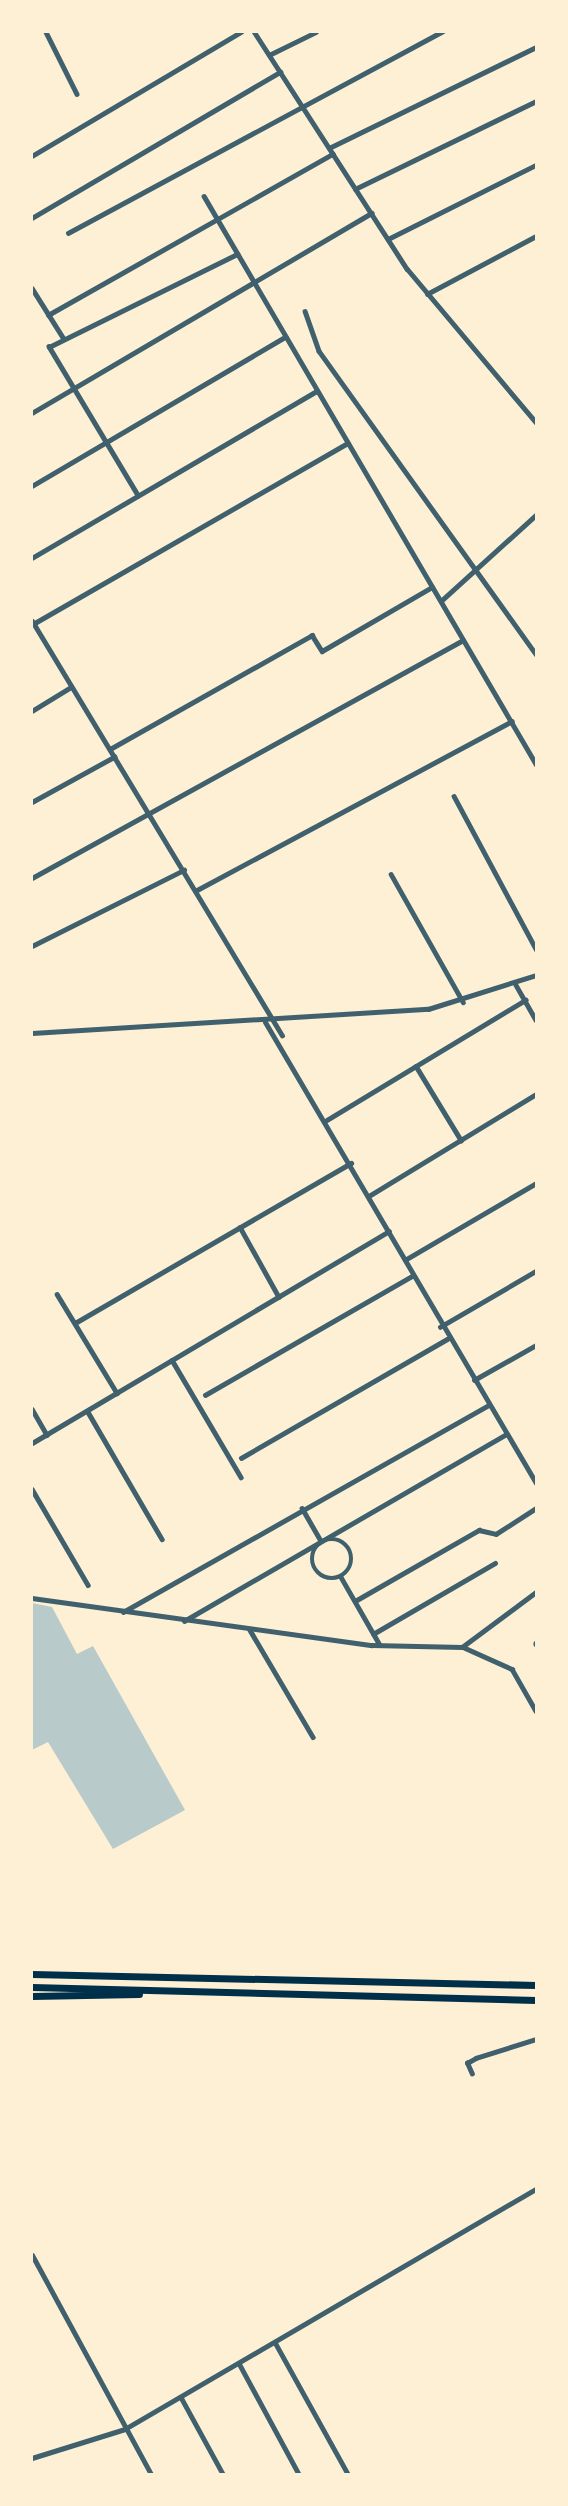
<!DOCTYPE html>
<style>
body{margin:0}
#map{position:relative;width:568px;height:2506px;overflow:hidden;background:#fdf0d5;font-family:"Varela Round",sans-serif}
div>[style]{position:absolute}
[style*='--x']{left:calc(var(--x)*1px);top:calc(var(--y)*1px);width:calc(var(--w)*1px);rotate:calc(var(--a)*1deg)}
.green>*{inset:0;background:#b9caca}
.minor>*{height:4.5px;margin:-2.25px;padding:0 2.25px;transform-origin:2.25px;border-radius:2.25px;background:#3f606c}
.minor>.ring{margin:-2.25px;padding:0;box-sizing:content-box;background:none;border:4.5px solid #3f606c;border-radius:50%}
.tertiary>*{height:5px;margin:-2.5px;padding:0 2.5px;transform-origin:2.5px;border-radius:2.5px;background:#3f606c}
.trunk>*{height:7px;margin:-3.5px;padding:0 3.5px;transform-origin:3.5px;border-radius:3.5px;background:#003049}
span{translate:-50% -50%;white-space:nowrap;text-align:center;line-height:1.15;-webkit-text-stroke:5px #fdf0d5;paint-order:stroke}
.frame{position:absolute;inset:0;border:33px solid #fdf0d5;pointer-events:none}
</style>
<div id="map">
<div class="green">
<i style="clip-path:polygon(32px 1603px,52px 1607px,77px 1654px,93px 1646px,185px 1810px,113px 1849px,48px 1742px,32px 1750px)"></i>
</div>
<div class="minor">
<i style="--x:46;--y:32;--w:69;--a:63.4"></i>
<i style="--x:269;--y:55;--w:52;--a:-26.1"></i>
<i style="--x:329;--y:148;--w:230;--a:-26"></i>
<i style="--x:32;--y:156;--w:243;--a:-30.7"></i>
<i style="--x:355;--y:189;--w:201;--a:-25.9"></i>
<i style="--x:204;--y:196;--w:658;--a:59.69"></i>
<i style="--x:32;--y:218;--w:288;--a:-30.5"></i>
<i style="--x:68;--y:233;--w:425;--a:-28.3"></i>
<i style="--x:388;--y:239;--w:165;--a:-26.6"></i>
<i style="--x:32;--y:288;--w:60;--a:57.9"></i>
<i style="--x:427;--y:294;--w:123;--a:-28"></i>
<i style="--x:305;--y:311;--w:42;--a:70.7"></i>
<i style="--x:319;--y:351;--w:373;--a:54.4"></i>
<i style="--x:48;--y:315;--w:327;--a:-29.5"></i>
<i style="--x:32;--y:413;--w:394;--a:-30.5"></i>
<i style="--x:32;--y:486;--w:294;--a:-30.5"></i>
<i style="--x:138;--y:496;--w:174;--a:-120.9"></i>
<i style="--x:49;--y:347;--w:210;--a:-26.3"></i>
<i style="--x:32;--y:558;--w:330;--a:-30.4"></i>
<i style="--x:441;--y:601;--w:128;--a:-42.2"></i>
<i style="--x:33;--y:624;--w:363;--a:-29.9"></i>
<i style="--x:32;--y:711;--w:46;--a:-31.6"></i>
<i style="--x:110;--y:749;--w:232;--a:-29.4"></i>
<i style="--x:312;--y:635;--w:19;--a:58"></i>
<i style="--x:322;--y:651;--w:127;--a:-30.2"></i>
<i style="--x:454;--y:796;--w:174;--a:61.8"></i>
<i style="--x:32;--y:802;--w:94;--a:-28.8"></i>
<i style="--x:391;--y:874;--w:147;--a:60.6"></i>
<i style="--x:32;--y:878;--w:492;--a:-28.9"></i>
<i style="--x:197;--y:890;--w:357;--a:-28.2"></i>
<i style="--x:32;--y:946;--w:170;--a:-26.6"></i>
<i style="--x:516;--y:985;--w:40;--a:60.3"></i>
<i style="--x:416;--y:1066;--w:87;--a:58.7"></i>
<i style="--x:327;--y:1120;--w:232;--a:-31.2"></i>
<i style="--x:369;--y:1196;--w:196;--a:-31.4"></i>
<i style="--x:240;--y:1227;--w:80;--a:60.9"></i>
<i style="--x:405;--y:1260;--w:152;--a:-30.4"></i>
<i style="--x:57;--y:1294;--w:116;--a:58.8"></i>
<i style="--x:75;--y:1323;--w:319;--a:-30.1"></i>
<i style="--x:440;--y:1327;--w:111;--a:-30.3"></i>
<i style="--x:172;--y:1360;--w:136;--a:59.5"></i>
<i style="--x:474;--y:1380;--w:71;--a:-29.4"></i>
<i style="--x:205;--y:1395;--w:239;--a:-29.9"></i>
<i style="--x:32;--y:1409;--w:30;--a:60"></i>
<i style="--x:88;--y:1412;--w:147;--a:59.8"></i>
<i style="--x:241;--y:1458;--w:238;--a:-30"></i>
<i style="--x:32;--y:1489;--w:111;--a:59.7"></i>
<i style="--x:302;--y:1508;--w:38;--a:60"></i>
<i class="ring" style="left:312px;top:1539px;width:35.5px;height:35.5px"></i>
<i style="--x:341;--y:1577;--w:78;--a:60.2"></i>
<i style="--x:32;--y:1598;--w:343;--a:7.9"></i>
<i style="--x:372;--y:1645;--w:90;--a:1.3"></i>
<i style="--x:462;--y:1647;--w:92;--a:-36.6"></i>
<i style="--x:355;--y:1601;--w:143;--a:-29.8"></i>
<i style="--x:479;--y:1530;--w:17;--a:13"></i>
<i style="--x:496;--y:1534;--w:48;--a:-33"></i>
<i style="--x:123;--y:1612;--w:420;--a:-29.5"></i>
<i style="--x:184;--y:1621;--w:372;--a:-30.1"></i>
<i style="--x:250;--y:1630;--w:124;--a:59.5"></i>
<i style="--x:373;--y:1634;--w:141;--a:-30.2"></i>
<i style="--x:536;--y:1643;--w:1;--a:90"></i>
<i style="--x:463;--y:1647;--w:54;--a:24.2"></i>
<i style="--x:512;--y:1669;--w:48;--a:60.3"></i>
<i style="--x:472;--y:2074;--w:12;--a:-114"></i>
<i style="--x:467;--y:2063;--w:10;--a:-29"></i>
<i style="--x:476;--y:2058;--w:63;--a:-17.6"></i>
<i style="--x:276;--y:2344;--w:149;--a:61"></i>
<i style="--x:240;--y:2365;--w:124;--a:61.6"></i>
<i style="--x:182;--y:2399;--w:85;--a:61.3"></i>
<i style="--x:32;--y:2458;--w:97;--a:-17.3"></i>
<i style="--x:125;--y:2429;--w:476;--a:-30.3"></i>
</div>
<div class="tertiary">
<i style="--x:254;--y:32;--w:282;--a:57.2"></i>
<i style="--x:407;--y:269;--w:201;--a:50"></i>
<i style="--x:32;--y:621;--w:484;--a:58.9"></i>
<i style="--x:265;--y:1022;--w:535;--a:59.55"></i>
<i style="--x:32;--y:1033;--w:397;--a:-3.5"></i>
<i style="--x:428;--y:1009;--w:113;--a:-17.5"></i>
<i style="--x:32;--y:1443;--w:415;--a:-30.7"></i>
<i style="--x:32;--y:2255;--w:249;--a:61.5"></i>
</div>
<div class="trunk">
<i style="--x:32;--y:1974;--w:504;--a:1.25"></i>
<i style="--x:32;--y:1987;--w:504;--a:1.48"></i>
<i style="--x:32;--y:1996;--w:107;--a:-1.1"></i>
</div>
<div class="frame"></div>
</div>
